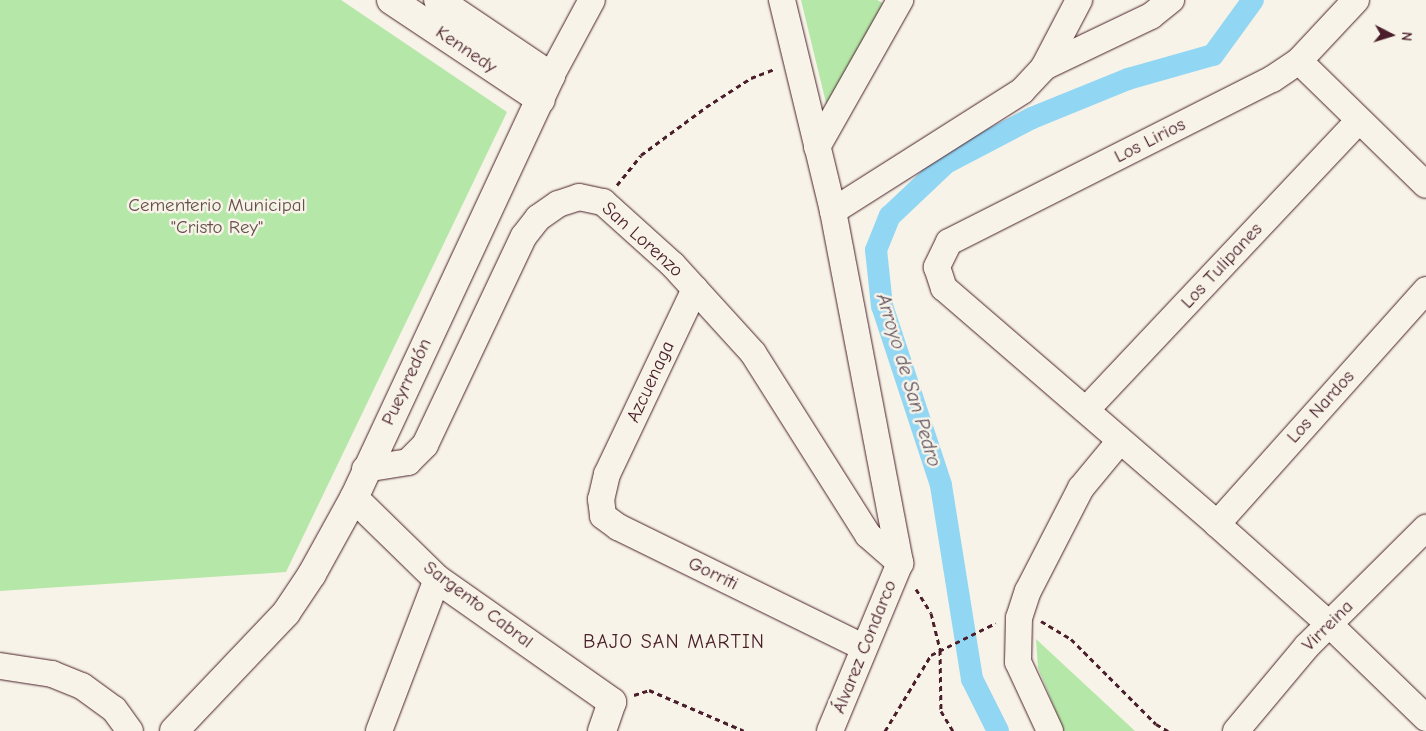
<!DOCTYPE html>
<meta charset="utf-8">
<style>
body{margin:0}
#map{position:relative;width:1426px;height:731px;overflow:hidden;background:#f7f3e8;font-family:"Comic Neue",sans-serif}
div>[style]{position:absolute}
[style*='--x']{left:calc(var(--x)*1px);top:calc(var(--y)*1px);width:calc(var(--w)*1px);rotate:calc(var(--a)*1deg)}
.green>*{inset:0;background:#b5e7a8}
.canal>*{height:22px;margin:-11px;padding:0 11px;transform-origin:11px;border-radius:11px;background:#91d6f3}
.path>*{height:3px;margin-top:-1.5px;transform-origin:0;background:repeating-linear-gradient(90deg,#4a1f2b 0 5px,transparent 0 9px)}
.roads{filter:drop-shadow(0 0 1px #4a1f2b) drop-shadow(0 0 1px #4a1f2b)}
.minor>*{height:26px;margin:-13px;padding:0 13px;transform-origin:13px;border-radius:13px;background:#f7f3e8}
.tertiary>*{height:28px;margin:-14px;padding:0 14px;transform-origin:14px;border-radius:14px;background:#f7f3e8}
span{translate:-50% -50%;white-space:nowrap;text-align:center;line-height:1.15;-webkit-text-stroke:5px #f7f3e8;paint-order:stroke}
.street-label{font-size:19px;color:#4a1f2b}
.park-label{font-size:19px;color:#65514a}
.water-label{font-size:20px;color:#5c4d5d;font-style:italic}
.neighbourhood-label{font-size:20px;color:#4a1f2b;letter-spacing:1px}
.north{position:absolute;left:1366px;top:10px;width:50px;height:50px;-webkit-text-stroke:4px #f7f3e8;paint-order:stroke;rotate:95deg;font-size:14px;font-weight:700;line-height:20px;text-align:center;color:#4a1f2b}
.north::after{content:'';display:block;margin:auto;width:18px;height:22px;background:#4a1f2b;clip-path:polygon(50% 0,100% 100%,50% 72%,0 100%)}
</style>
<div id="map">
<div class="green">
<i style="clip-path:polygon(0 0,341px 0,507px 112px,286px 572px,0 591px)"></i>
<i style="clip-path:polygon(801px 0,877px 0,883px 3px,827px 107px)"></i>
<i style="clip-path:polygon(1036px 639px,1135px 731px,1064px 731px,1038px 668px)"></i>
</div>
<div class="canal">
<i style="--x:998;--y:731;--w:58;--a:-116.6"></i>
<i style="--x:972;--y:679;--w:196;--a:-99.1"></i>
<i style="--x:941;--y:485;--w:188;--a:-108.2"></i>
<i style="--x:882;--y:306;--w:56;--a:-96.1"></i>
<i style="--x:876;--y:250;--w:37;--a:-68"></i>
<i style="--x:890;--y:216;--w:77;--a:-43.4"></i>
<i style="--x:946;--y:163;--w:97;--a:-27.6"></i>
<i style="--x:1032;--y:118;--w:104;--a:-22.1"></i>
<i style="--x:1128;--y:79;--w:88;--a:-15.8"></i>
<i style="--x:1213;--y:55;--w:68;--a:-54"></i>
</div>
<div class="path">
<i style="--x:617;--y:185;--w:38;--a:-51"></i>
<i style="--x:641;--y:155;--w:81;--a:-36.4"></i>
<i style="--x:706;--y:107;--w:54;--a:-32.8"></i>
<i style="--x:751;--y:78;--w:26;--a:-21"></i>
<i style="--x:916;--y:589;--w:28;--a:58"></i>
<i style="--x:931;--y:613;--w:38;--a:76"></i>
<i style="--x:940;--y:650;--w:61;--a:89.1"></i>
<i style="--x:941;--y:711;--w:23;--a:59"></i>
<i style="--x:1041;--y:621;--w:35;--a:31"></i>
<i style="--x:1071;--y:639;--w:120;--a:45"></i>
<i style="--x:1156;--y:724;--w:14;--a:30"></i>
<i style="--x:634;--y:695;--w:16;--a:-18"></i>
<i style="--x:649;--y:690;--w:103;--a:23.3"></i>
<i style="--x:885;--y:731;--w:89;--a:-58.8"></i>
<i style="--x:931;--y:655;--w:72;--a:-26.2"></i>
</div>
<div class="roads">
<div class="minor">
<i style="--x:782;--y:0;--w:217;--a:76.4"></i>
<i style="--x:833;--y:211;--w:358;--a:79.2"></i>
<i style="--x:1356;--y:0;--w:83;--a:133.1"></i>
<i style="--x:1299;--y:61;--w:32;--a:146"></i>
<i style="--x:1272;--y:79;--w:362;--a:153.2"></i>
<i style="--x:949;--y:242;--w:28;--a:116"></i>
<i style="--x:937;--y:267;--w:22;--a:72"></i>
<i style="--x:944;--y:288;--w:361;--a:40.8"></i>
<i style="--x:1217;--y:524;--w:150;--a:41.8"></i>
<i style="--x:1329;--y:624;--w:135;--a:44.1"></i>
<i style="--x:1299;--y:61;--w:177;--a:44.3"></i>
<i style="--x:1044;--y:67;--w:119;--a:-25.5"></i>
<i style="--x:1151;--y:16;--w:26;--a:-39"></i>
<i style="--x:551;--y:76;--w:86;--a:-61.7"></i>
<i style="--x:817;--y:147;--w:169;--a:-60.5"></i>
<i style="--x:833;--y:211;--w:224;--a:-32.4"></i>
<i style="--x:1022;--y:91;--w:33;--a:-47"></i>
<i style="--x:1044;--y:67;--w:76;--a:-62.4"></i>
<i style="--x:695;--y:289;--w:205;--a:115.4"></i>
<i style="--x:607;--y:474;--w:26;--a:103"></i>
<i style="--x:601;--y:499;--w:17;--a:83"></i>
<i style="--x:603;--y:516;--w:19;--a:36"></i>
<i style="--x:618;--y:527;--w:273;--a:26.1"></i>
<i style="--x:1086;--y:410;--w:397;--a:-46.7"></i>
<i style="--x:365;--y:469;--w:44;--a:-9.2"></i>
<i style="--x:408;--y:462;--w:24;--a:-45"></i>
<i style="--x:425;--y:445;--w:231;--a:-64.7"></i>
<i style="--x:524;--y:236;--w:23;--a:-52"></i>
<i style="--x:538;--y:218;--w:24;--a:-35"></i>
<i style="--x:558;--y:204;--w:22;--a:-18"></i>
<i style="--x:579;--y:197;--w:25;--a:12"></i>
<i style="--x:603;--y:202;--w:94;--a:42"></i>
<i style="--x:673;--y:265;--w:119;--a:47.7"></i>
<i style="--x:753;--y:353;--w:215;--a:57.7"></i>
<i style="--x:868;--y:535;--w:43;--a:41.2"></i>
<i style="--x:1217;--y:524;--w:314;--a:-48.2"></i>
<i style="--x:0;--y:666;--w:53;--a:8.7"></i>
<i style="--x:52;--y:674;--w:32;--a:22"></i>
<i style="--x:82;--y:686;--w:39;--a:36"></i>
<i style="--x:114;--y:709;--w:27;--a:54"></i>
<i style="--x:379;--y:731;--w:163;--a:-69.1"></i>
<i style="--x:830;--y:731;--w:182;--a:-67.4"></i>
<i style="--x:1050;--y:731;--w:76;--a:-114.9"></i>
<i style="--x:1018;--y:662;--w:44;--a:-88.7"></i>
<i style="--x:1019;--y:618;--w:28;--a:-72"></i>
<i style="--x:1028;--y:591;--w:116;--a:-62.8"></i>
<i style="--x:1081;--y:488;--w:60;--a:-50.4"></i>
<i style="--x:1236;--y:731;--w:111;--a:-50.1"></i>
<i style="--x:1307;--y:646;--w:168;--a:-44.8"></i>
</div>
<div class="tertiary">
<i style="--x:391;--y:0;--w:180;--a:33.7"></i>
<i style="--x:354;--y:498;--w:116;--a:44.3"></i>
<i style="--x:437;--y:579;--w:214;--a:35.1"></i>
<i style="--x:612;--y:702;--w:31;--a:109"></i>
<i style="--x:174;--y:731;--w:163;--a:-46.5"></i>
<i style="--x:286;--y:613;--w:47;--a:-56.3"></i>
<i style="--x:312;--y:574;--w:87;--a:-61.1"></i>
<i style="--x:354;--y:498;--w:466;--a:-65"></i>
<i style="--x:551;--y:76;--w:136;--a:-146.1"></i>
</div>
</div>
<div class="street-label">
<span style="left:466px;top:50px;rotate:34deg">Kennedy</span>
<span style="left:1150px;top:141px;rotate:-27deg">Los Lirios</span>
<span style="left:642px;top:240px;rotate:42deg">San Lorenzo</span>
<span style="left:1222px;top:266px;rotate:-47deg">Los Tulipanes</span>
<span style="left:407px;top:382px;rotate:-65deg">Pueyrredón</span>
<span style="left:651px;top:382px;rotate:-65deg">Azcuenaga</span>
<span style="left:1321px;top:407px;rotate:-48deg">Los Nardos</span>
<span style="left:713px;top:574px;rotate:26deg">Gorriti</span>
<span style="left:478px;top:605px;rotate:37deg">Sargento Cabral</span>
<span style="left:1328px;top:626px;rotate:-45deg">Virreina</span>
<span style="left:865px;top:647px;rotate:-68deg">Álvarez Condarco</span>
</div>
<div class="park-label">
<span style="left:217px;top:217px">Cementerio Municipal<br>"Cristo Rey"</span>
</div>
<div class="water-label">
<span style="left:909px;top:380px;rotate:73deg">Arroyo de San Pedro</span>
</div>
<div class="neighbourhood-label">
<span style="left:674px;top:641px">BAJO SAN MARTIN</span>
</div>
<div class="north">N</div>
</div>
